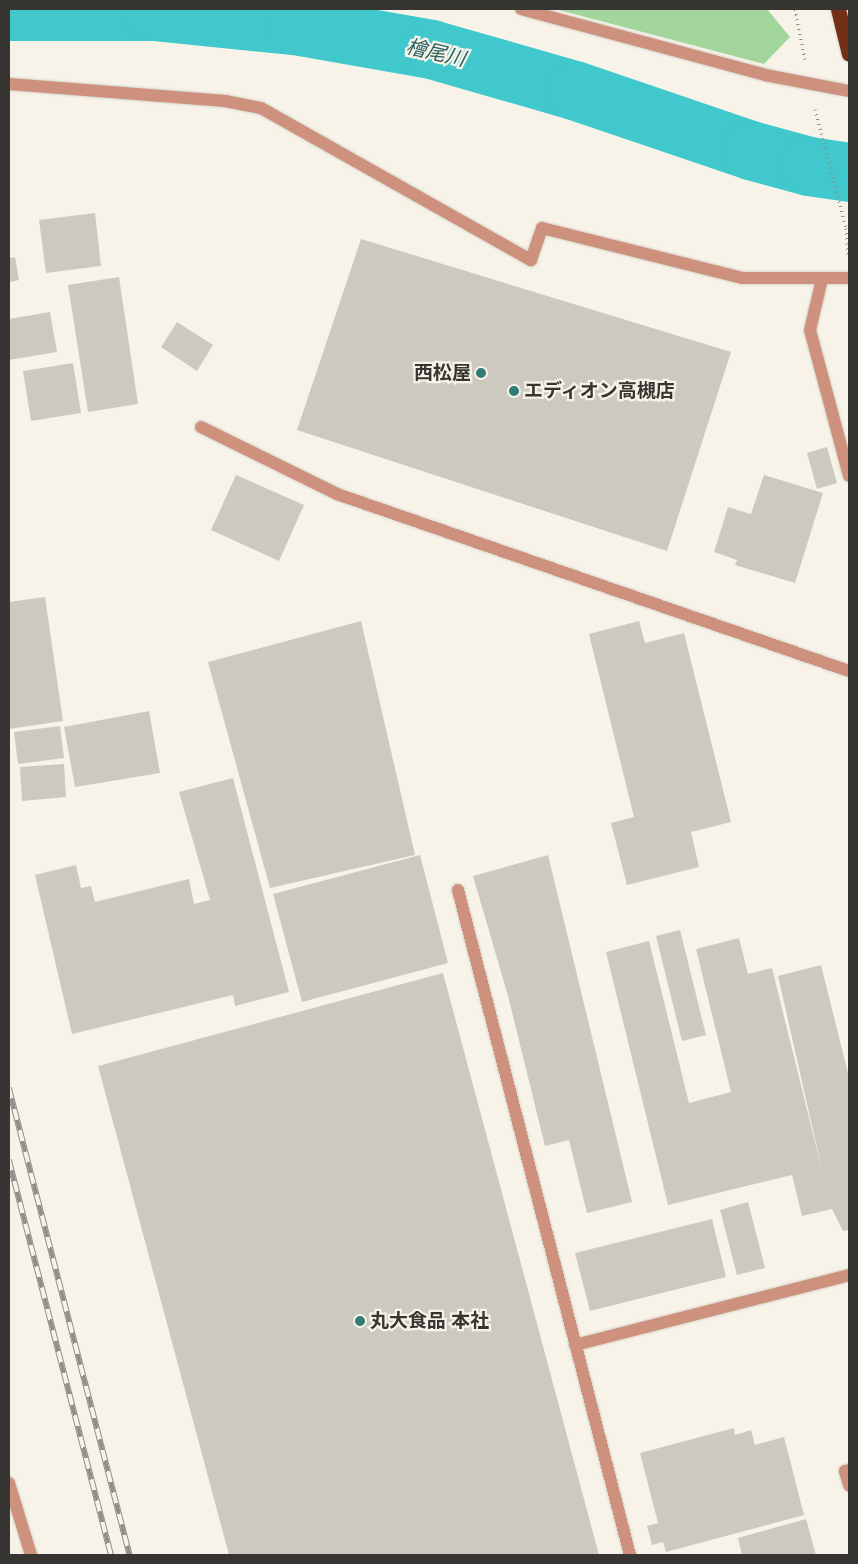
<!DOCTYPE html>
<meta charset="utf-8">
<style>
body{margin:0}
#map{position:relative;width:858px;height:1564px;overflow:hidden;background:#f7f3e9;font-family:Mulish,"Noto Sans JP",sans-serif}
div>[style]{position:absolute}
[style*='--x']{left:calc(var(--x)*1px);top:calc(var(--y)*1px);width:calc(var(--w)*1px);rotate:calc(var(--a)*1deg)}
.green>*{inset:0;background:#a3d69c}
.river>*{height:59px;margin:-29.5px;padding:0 29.5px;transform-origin:29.5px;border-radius:29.5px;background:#40c8cc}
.building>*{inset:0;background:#ccc9bf}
.path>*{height:3px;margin-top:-1.5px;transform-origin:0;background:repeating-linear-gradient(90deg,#908d87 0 1px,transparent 0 5px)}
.roads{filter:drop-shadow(0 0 1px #d4d1c8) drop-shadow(0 0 1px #d4d1c8)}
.lane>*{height:12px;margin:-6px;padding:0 6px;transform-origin:6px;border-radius:6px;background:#cd917d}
.street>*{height:12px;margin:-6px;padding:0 6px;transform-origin:6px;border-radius:6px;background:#cd917d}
.highway>*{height:15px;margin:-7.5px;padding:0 7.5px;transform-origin:7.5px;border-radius:7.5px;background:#742f17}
.rail>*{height:5.5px;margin-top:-2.75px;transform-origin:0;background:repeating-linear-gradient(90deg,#f7f3e9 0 11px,#928f88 0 22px);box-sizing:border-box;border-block:1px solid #928f88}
.dots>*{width:14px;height:14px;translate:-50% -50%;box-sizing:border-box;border:2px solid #f7f3e9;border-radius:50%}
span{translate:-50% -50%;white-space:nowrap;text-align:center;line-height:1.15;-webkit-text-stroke:4.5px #f7f3e9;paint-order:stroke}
.poi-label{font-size:19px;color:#363531;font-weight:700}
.right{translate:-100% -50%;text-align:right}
.left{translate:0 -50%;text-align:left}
.water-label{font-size:20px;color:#275e5f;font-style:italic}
.frame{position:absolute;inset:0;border:10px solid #363531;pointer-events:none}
</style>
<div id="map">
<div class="green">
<i style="clip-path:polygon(555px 9px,767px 9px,790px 37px,764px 64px)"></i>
</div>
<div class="river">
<i style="--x:9;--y:11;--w:144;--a:0"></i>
<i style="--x:153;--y:11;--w:142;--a:5.7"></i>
<i style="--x:294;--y:25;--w:139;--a:9.9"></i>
<i style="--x:431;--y:49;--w:149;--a:16"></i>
<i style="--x:574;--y:90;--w:186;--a:18.8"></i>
<i style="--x:750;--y:150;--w:61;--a:15.2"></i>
<i style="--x:809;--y:166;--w:40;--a:8.5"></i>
</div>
<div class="building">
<i style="clip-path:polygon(95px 213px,101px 266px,46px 273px,39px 220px)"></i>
<i style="clip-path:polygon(361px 239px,731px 352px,667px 551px,297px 430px)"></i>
<i style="clip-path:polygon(15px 257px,19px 280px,9px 282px,9px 258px)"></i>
<i style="clip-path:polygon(119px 277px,138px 404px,88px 412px,68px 285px)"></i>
<i style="clip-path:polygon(50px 312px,57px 352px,9px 360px,9px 319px)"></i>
<i style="clip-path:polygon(177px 322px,213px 345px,197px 371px,161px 347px)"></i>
<i style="clip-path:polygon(73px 363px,81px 413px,31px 421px,23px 371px)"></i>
<i style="clip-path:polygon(827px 447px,837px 483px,817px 489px,807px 453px)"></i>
<i style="clip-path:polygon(236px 475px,304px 505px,279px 561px,211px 530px)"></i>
<i style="clip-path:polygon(764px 475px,823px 493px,795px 583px,735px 565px,737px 560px,714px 552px,728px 507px,751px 514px)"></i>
<i style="clip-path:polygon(45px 597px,63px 721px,9px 729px,9px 602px)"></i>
<i style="clip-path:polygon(361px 621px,415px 855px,270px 888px,208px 662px)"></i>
<i style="clip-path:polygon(639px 621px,645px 643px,684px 633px,731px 822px,691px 832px,699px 867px,627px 885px,611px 823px,634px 817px,589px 634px)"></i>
<i style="clip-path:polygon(149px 711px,160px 773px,75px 787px,64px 727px)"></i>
<i style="clip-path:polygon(60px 726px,64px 758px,18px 764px,14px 732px)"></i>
<i style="clip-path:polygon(64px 764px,66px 797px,22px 801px,20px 767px)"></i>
<i style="clip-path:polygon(233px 778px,289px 992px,235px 1006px,233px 995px,72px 1034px,35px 875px,76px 865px,81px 888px,91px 886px,95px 902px,189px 879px,194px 904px,210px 900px,179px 792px)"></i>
<i style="clip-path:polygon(420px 855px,448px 963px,302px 1002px,273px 894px)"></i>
<i style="clip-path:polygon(548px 855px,632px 1202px,587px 1213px,569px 1140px,545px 1146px,508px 996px,473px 876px)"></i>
<i style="clip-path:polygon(680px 930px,706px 1035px,682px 1041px,656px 936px)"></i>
<i style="clip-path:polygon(739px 938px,748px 974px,772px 968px,823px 1174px,778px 976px,821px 965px,849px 1077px,849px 1230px,843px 1231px,832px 1209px,802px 1216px,792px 1175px,668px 1205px,606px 952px,649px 941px,689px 1103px,731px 1092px,696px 949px)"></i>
<i style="clip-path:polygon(443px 973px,599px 1555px,229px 1555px,98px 1066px)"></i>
<i style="clip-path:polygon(748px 1202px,765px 1268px,737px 1275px,720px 1210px)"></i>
<i style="clip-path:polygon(712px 1219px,726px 1277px,590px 1311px,575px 1253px)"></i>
<i style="clip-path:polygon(734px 1428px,735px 1435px,751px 1430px,755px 1445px,784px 1437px,804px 1515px,666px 1552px,663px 1542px,652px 1545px,647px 1526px,658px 1523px,640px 1453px)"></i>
<i style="clip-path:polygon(806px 1519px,816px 1555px,742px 1555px,738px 1538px)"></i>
</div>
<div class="path">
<i style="--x:795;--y:9;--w:52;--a:78.9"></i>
<i style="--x:815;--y:109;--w:123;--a:75.4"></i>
<i style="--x:846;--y:228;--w:28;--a:86"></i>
</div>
<div class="roads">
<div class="lane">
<i style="--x:9;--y:84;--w:217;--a:4.5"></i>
<i style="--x:225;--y:101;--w:37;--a:11"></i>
<i style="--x:261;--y:108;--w:310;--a:29.4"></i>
<i style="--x:531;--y:260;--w:34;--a:-71"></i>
<i style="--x:542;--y:228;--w:207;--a:14"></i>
<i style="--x:743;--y:278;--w:106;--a:0"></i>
<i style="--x:822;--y:279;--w:52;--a:103.2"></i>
<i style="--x:810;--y:330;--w:151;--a:75"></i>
<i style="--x:201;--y:427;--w:152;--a:26.2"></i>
<i style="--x:337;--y:494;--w:542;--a:19.07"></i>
<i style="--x:458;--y:890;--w:687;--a:75.5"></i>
<i style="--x:575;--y:1345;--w:283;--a:-14.3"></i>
<i style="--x:849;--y:1470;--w:4;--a:166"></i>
<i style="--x:845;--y:1471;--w:15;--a:74"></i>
</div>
<div class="street">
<i style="--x:521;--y:9;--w:253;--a:15.1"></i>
<i style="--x:765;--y:75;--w:86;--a:10.8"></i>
<i style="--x:9;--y:1483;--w:75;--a:73"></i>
</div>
<div class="highway">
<i style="--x:838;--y:9;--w:46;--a:76.3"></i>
</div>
</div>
<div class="rail">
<i style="--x:9;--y:1088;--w:482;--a:75.5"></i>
<i style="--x:9;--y:1160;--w:408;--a:75.5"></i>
</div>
<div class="dots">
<i style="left:481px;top:373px;background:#337b76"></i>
<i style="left:514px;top:391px;background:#337b76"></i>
<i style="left:360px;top:1321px;background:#337b76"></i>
</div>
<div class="poi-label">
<span class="right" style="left:471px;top:373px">西松屋</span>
<span class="left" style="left:524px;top:391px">エディオン高槻店</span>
<span class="left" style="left:370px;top:1321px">丸大食品 本社</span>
</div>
<div class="water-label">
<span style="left:436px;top:52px;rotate:13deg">檜尾川</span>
</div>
<div class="frame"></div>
</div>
